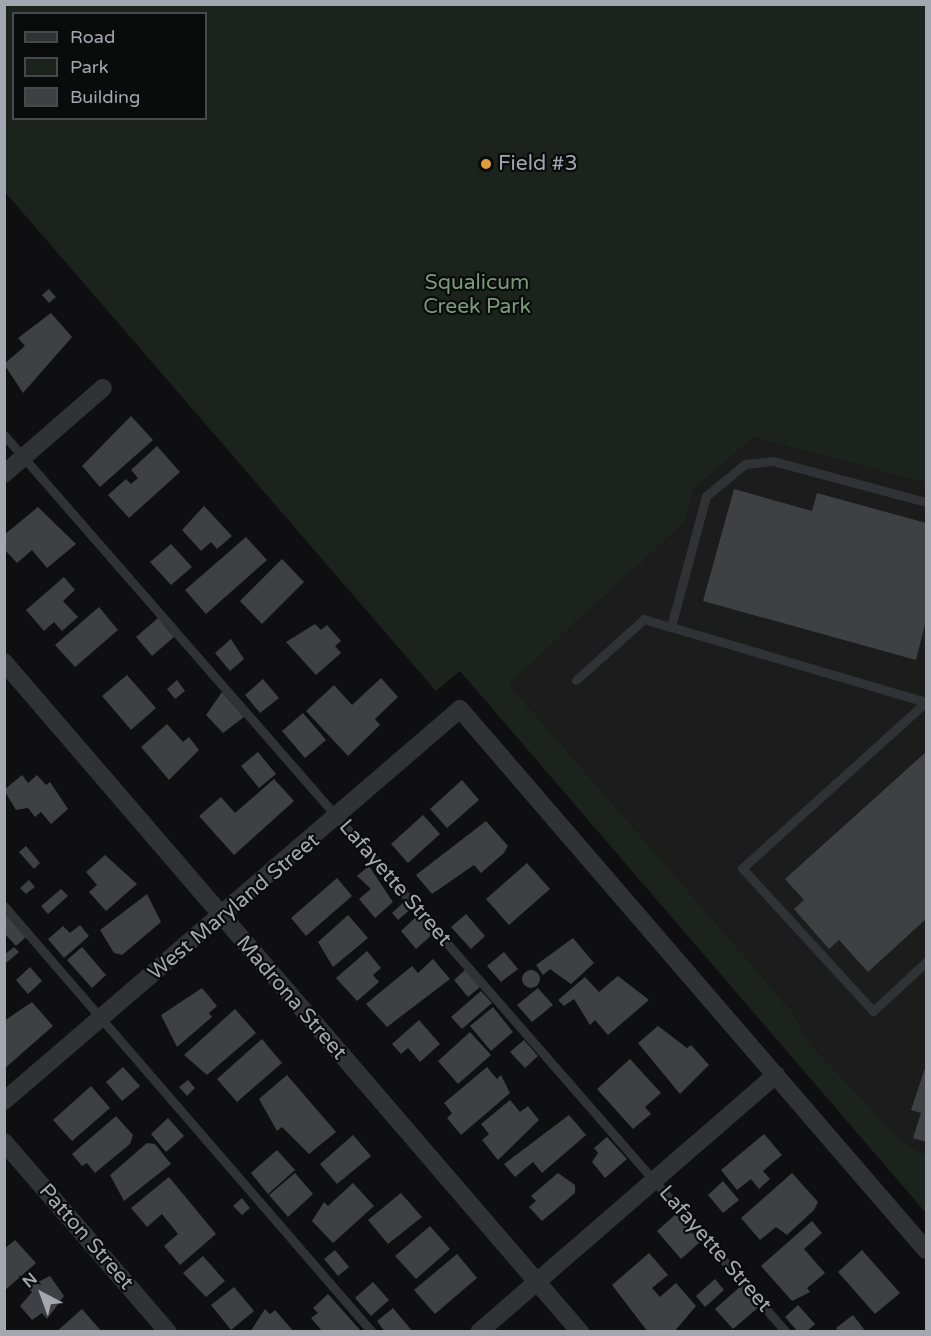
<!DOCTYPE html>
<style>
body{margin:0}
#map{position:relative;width:931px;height:1336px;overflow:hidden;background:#0f0f11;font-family:"Varela Round",sans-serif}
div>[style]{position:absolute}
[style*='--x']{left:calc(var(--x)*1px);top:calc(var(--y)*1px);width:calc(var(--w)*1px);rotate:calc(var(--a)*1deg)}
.built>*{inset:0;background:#1c1c1d}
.green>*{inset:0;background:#1c231d}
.building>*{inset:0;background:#3e4043}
.round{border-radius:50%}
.lane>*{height:9px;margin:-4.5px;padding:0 4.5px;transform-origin:4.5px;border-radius:4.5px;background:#313235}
.street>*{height:18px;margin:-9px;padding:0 9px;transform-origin:9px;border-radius:9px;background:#313235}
.dots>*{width:16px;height:16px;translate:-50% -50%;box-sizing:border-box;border:3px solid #0a0b0b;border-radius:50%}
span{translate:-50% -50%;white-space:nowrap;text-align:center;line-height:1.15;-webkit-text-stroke:4.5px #0a0b0b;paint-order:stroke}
.poi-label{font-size:21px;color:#a2a7b0}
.left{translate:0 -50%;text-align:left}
.park-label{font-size:21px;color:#7a997b}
.street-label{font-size:21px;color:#a2a7b0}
.frame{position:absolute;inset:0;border:6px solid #a2a7b0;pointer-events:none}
.legend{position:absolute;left:12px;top:12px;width:195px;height:108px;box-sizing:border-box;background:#0a0b0b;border:2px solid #47494d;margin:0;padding:8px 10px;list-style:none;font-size:18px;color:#a2a7b0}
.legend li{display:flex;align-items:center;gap:12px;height:30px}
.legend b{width:30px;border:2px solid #47494d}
.north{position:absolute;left:12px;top:1264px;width:60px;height:60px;-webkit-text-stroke:4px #0a0b0b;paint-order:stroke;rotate:319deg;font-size:16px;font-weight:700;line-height:24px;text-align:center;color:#a2a7b0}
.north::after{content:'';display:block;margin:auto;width:21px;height:27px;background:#a2a7b0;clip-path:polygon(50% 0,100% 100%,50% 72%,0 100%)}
</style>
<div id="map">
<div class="built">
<i style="clip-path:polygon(754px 437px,926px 483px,926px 1156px,903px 1142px,813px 1047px,791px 1010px,509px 684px,684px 523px,694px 489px)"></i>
</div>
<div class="green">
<i style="clip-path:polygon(evenodd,4px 5px,926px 5px,926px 483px,754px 437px,694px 489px,684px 523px,509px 684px,791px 1010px,813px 1047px,903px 1142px,926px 1156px,926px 1213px,460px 671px,436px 691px,5px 192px,4px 5px,14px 14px,206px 14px,206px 118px,14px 118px,14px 14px)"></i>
</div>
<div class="building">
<i style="clip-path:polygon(49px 289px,56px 297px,49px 303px,42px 295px)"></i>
<i style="clip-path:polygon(51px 313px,72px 337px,23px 393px,4px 364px,25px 346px,18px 338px)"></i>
<i style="clip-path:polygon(131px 416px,153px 440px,100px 487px,82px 466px)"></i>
<i style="clip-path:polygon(157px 446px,180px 472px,129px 518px,108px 495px,126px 479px,131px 484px,138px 478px,131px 470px)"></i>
<i style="clip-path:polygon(734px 489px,812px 511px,817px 493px,926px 523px,926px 620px,916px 660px,703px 601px)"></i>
<i style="clip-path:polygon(204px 506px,232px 536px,217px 549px,211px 542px,201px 551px,182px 530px)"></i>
<i style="clip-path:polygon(38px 507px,76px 544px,47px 568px,32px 550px,17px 563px,4px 549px,4px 535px)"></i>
<i style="clip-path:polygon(246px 537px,267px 560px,206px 614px,185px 590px)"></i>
<i style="clip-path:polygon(171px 544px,192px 567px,171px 585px,150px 562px)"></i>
<i style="clip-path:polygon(282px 559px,304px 582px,262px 624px,240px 601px)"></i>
<i style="clip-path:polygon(64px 577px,75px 590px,63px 601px,78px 617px,62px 631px,54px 622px,44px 631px,26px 610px)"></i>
<i style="clip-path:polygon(99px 607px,118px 630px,75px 667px,55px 645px)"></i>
<i style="clip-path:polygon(158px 618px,174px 637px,152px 656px,136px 637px)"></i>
<i style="clip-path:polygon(315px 624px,321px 630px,327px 625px,341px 641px,335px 646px,341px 653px,316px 675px,286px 642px)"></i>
<i style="clip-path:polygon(231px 639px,244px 659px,230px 671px,215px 653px)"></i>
<i style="clip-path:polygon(127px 675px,156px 708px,131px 730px,102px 696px)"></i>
<i style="clip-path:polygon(381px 678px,398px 697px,375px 719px,380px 725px,348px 756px,306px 711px,334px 685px,352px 705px)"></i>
<i style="clip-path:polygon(263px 679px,279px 698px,260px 713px,245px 695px)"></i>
<i style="clip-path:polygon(177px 680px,185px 691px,175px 699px,167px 689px)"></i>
<i style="clip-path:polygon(222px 692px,244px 717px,223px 733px,206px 715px)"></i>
<i style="clip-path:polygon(303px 713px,326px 740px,305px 758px,282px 731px)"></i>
<i style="clip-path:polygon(167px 724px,183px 742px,189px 737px,199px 750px,169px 780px,141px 747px)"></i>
<i style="clip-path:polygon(258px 752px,276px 774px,259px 788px,241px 766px)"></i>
<i style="clip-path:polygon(926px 752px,926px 919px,868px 972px,839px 940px,829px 949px,794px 909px,804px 900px,785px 879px)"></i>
<i style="clip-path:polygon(22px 775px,28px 783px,37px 775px,46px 785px,50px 782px,68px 809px,51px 824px,41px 812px,35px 817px,28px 808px,16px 810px,4px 790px)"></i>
<i style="clip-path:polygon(274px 779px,294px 801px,234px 855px,199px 816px,221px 797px,235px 813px)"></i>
<i style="clip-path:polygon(462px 780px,479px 800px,447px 828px,430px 809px)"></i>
<i style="clip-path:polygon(423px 815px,440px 834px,408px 863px,391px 844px)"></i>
<i style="clip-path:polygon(486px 821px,508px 846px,504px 853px,481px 873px,474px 865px,432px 894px,416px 875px)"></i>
<i style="clip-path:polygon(26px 846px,40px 863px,34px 869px,19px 852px)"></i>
<i style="clip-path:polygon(105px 855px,137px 884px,106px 911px,89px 892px,97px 885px,86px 872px)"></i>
<i style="clip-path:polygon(527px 863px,550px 889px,509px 925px,486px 899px)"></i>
<i style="clip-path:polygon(369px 866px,393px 902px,375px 918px,359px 899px,371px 889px,357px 876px)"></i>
<i style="clip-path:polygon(337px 878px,352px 896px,306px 936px,291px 918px)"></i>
<i style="clip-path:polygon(29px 880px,35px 887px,26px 894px,20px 888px)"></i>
<i style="clip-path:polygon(61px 889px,68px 896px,48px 914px,41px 906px)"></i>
<i style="clip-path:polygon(147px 894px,161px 922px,122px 955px,114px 953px,100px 930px)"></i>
<i style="clip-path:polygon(406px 900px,412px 908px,398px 920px,392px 913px)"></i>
<i style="clip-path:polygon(6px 913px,26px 937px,16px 946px,4px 933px)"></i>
<i style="clip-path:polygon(466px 914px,485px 936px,471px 949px,451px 927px)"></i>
<i style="clip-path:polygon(348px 915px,368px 938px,333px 967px,318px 942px)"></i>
<i style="clip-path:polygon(418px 915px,434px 933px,416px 949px,401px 931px)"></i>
<i style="clip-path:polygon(80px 925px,89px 936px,64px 958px,48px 939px,63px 926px,70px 933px)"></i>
<i style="clip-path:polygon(573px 938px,594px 963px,571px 984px,550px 969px,543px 975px,536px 965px)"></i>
<i style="clip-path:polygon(14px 947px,19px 952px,6px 963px,4px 955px)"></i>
<i style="clip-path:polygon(82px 947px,106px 975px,92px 988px,67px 960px)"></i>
<i style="clip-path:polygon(367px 951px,381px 968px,373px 975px,379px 982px,357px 1001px,336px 978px)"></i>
<i style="clip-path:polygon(504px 952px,518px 969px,501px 982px,487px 966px)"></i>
<i style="clip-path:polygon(433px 959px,450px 979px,387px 1027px,366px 1004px,412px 966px,418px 973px)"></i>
<i style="clip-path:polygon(30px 967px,42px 981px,28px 994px,16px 980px)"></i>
<i style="clip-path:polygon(465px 970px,480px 987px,468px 997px,454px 980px)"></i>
<i class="round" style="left:522px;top:970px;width:18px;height:18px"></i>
<i style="clip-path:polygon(618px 976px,649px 1000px,608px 1035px,595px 1020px,590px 1025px,574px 999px,564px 1006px,558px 1000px,585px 977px,599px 992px)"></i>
<i style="clip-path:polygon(202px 988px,217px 1006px,209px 1013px,212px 1017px,177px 1047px,161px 1015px)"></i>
<i style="clip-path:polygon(538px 988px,553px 1005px,532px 1022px,517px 1005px)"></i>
<i style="clip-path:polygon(481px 991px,492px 1003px,462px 1029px,451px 1017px)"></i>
<i style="clip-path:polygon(32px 1002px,53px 1026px,4px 1069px,4px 1021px)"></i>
<i style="clip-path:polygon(493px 1007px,513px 1032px,491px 1051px,470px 1026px)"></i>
<i style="clip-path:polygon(235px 1009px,256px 1033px,207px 1075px,184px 1055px)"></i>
<i style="clip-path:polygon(419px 1020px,440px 1044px,420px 1062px,408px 1048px,401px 1054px,392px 1044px)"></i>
<i style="clip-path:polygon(658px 1026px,687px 1048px,691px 1045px,709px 1065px,680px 1094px,638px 1043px)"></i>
<i style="clip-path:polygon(470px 1032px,491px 1055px,458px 1084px,438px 1061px)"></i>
<i style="clip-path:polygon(262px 1039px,282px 1063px,237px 1102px,217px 1079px)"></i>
<i style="clip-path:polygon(524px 1040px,538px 1056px,525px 1068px,510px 1052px)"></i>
<i style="clip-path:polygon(630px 1059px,661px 1093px,645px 1107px,651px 1114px,633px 1129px,597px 1089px)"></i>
<i style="clip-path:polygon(926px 1065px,926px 1142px,913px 1138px,921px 1113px,911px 1110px)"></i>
<i style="clip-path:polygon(123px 1067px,140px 1086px,122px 1101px,106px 1082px)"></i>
<i style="clip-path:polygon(487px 1067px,497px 1079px,501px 1075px,510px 1093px,461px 1135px,447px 1118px,452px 1113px,444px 1103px)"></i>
<i style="clip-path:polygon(287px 1075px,336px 1132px,309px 1154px,282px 1127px,277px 1131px,259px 1099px)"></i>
<i style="clip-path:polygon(188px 1080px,195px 1088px,187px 1096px,179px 1087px)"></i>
<i style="clip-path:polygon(91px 1086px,110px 1108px,72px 1141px,53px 1120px)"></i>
<i style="clip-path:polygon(510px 1100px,520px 1112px,528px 1106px,539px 1120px,498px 1160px,482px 1140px,489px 1134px,481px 1124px)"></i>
<i style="clip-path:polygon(569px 1115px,586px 1135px,542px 1173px,533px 1162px,515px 1177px,504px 1164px)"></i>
<i style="clip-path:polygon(116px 1116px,133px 1135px,130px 1144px,95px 1173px,87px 1163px,82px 1166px,72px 1154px)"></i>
<i style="clip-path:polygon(168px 1118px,184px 1136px,166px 1152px,151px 1134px)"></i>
<i style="clip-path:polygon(764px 1134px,782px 1155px,763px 1171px,770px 1179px,759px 1189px,751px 1179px,737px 1190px,721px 1170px)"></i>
<i style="clip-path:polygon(353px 1135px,371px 1156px,337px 1184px,320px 1164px)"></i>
<i style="clip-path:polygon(607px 1137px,627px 1159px,605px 1178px,592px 1162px,598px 1153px,594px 1148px)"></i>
<i style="clip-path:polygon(147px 1143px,155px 1144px,171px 1164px,124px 1201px,110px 1175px)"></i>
<i style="clip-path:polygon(277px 1150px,295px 1170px,268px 1194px,251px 1173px)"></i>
<i style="clip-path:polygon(295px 1173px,313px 1194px,288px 1217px,269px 1195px)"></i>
<i style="clip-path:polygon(558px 1173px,575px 1185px,575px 1193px,542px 1221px,529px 1207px,536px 1201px,531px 1196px)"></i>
<i style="clip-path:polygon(792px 1173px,818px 1202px,814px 1210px,787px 1235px,776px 1227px,760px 1240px,741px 1218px)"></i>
<i style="clip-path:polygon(169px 1177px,216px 1234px,180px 1265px,164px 1246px,178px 1234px,162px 1214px,147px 1227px,131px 1208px)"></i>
<i style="clip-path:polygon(723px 1181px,739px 1200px,723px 1213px,708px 1195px)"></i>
<i style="clip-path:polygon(353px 1183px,374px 1206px,333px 1243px,312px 1221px,324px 1202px,328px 1206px)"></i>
<i style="clip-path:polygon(401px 1193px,422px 1217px,388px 1244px,368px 1220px)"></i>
<i style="clip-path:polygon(242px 1198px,250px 1208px,242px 1215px,233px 1206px)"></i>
<i style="clip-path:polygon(676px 1214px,700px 1242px,681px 1259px,657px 1231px)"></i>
<i style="clip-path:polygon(812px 1221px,822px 1233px,804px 1249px,825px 1273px,807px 1288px,810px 1292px,792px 1301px,761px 1266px)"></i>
<i style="clip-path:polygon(430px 1226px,450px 1249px,416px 1279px,395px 1256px)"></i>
<i style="clip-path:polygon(15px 1240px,36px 1263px,4px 1291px,4px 1249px)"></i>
<i style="clip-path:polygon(335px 1250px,349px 1267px,338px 1276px,324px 1259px)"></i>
<i style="clip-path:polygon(862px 1250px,900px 1293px,875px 1314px,838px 1272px)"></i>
<i style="clip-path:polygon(649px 1253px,668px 1275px,652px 1288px,660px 1297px,676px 1283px,696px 1306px,674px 1332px,648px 1332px,612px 1285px)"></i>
<i style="clip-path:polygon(457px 1254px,477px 1278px,435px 1314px,414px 1290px)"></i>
<i style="clip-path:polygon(203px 1256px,225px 1281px,206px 1297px,183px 1273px)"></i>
<i style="clip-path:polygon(50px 1276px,64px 1296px,47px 1319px,42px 1313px,32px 1320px,20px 1306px,32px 1292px,28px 1287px)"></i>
<i style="clip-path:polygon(715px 1279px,724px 1290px,705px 1307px,696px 1296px)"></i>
<i style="clip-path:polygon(373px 1282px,389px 1300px,371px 1316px,355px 1298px)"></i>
<i style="clip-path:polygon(742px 1285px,760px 1306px,733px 1329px,715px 1309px)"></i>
<i style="clip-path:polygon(234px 1287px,254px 1311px,231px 1330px,211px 1305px)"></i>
<i style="clip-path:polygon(328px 1294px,360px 1330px,358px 1332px,323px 1332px,311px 1318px,318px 1313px,313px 1308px)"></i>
<i style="clip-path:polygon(798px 1305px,815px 1324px,806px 1332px,798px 1332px,785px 1317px)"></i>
<i style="clip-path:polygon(393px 1308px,413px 1332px,385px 1332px,377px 1321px)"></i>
<i style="clip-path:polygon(82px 1309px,102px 1332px,56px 1332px)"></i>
<i style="clip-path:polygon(265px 1309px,270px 1314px,275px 1310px,294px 1332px,250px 1332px)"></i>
<i style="clip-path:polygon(853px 1315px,866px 1332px,839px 1332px,836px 1328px)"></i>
</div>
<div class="lane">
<i style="--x:4;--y:435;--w:1190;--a:48.92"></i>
<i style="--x:926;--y:502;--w:158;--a:-165"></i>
<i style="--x:773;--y:461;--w:28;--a:174"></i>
<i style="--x:745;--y:464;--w:50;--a:140.6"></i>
<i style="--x:706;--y:496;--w:136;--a:105"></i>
<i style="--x:671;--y:627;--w:266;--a:16.4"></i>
<i style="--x:576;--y:680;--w:91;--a:-41.9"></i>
<i style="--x:644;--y:619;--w:28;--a:17"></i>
<i style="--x:926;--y:702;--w:248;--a:137.9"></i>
<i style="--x:742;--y:868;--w:194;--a:47.5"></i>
<i style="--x:873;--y:1011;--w:72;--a:-42.8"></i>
<i style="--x:4;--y:906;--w:563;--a:49.18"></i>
</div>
<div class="street">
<i style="--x:4;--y:474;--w:131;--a:-41"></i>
<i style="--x:4;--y:662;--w:884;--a:49.31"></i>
<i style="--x:4;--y:1101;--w:601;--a:-40.68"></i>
<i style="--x:460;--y:709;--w:714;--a:49.26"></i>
<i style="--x:4;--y:1142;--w:251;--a:49.2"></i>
<i style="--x:479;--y:1332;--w:393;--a:-40.9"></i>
</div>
<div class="dots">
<i style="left:486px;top:164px;background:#de9e3a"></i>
</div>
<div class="poi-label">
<span class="left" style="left:498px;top:164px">Field #3</span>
</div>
<div class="park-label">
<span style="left:477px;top:295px">Squalicum<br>Creek Park</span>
</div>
<div class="street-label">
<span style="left:395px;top:883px;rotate:49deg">Lafayette Street</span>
<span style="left:234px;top:907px;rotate:-40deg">West Maryland Street</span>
<span style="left:291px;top:998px;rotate:49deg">Madrona Street</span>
<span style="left:86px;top:1237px;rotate:49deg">Patton Street</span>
<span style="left:715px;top:1249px;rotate:49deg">Lafayette Street</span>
</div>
<div class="frame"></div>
<ul class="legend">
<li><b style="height:8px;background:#313235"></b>Road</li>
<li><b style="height:16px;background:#1c231d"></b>Park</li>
<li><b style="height:16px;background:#3e4043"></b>Building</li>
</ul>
<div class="north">N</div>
</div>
